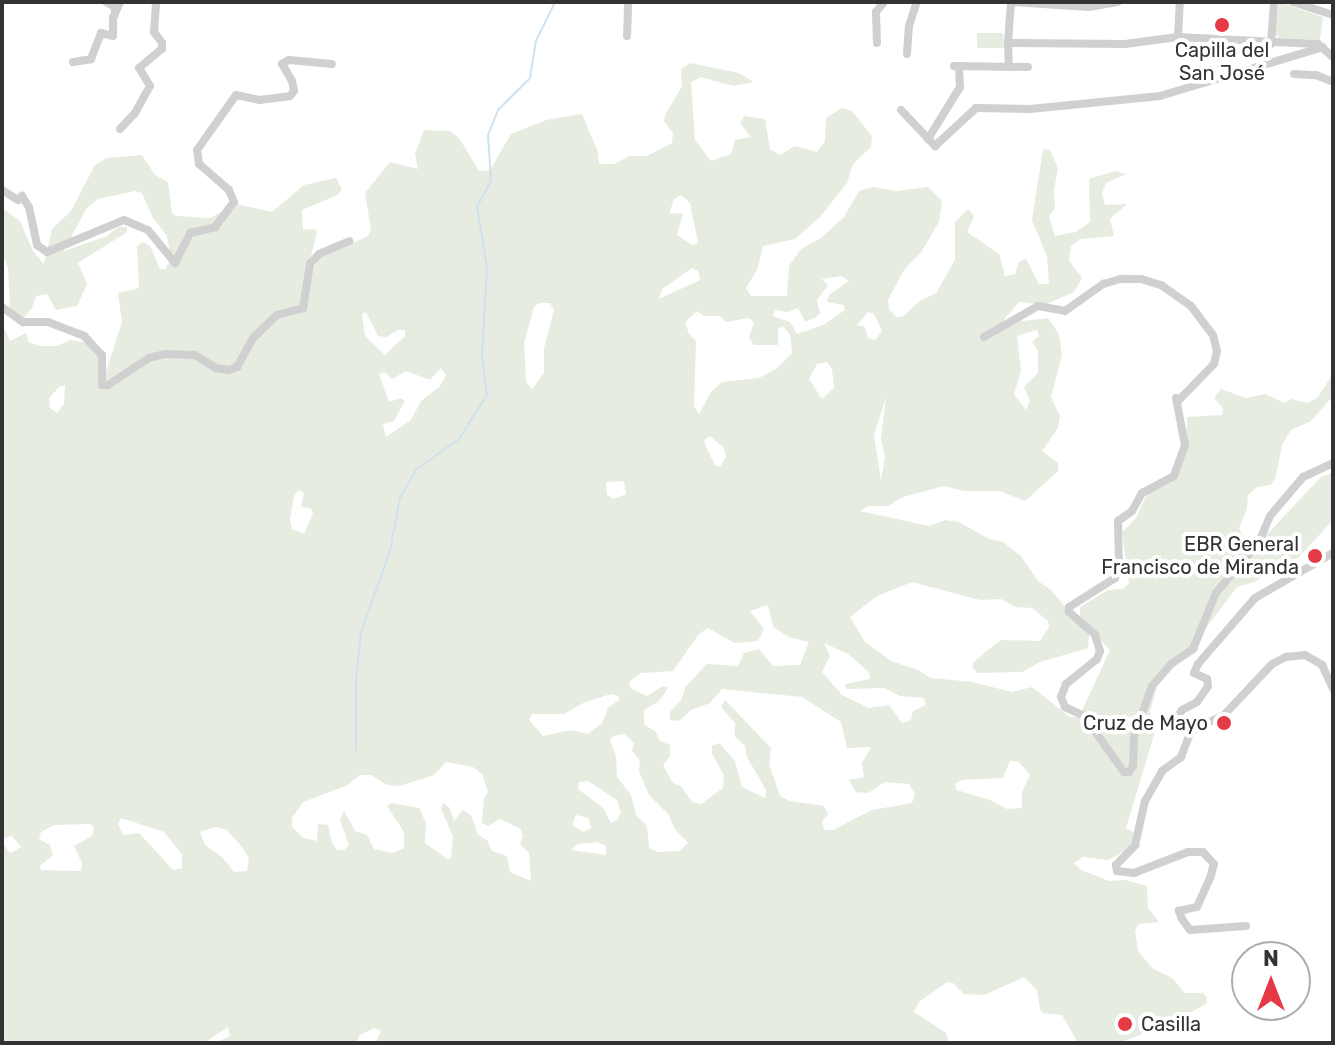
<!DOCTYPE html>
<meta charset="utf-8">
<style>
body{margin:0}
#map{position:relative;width:1335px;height:1045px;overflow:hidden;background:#fff;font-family:Rubik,sans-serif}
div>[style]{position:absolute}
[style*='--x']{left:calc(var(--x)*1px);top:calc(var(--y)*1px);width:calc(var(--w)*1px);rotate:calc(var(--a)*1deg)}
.green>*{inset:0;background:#e6ecdf}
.stream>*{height:2px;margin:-1px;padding:0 1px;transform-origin:1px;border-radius:1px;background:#cfe2ee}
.minor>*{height:8px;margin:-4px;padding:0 4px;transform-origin:4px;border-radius:4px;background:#d0d0d0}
.dots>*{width:22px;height:22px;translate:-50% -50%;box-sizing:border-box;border:4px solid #fff;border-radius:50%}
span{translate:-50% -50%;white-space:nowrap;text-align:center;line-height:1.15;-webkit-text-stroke:8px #fff;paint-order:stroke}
.poi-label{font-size:20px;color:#333}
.right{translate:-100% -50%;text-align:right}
.left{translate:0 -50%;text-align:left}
.frame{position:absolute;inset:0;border:4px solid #333;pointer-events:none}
.north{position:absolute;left:1231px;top:941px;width:80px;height:80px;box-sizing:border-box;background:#fff;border:2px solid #adadad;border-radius:50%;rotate:0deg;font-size:22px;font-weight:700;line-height:32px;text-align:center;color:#333}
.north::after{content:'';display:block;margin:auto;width:28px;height:36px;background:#e63946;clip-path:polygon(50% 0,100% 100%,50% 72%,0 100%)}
</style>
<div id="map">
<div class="green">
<i style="clip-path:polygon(1279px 2px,1323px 17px,1320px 40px,1279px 38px,1275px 34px)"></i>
<i style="clip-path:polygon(977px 33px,1003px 33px,1004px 48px,977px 48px)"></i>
<i style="clip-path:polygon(evenodd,690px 63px,739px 73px,754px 82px,733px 86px,701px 77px,691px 82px,695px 140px,711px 161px,731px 154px,735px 140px,751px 137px,740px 123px,744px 116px,765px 119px,770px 149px,780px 155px,795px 146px,817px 152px,825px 141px,826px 118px,842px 108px,852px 111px,872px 136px,871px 147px,853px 164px,847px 183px,820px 217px,795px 239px,763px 246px,757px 270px,746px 288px,751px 296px,787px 296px,789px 266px,801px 249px,821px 238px,844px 217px,859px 191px,873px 187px,896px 191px,928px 187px,942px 201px,939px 222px,922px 251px,904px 270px,888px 300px,889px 309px,896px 317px,902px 317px,920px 301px,936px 293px,955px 260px,955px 222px,968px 209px,974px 216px,967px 232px,999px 254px,1005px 276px,1015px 274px,1019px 262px,1026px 259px,1039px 284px,1049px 284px,1047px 257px,1032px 220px,1043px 149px,1050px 150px,1058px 168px,1054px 190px,1055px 208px,1049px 217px,1055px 236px,1076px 232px,1090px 222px,1089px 179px,1115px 171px,1126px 174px,1106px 183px,1102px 193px,1105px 205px,1127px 204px,1110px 219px,1114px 236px,1081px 239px,1071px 246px,1069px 261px,1082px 278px,1074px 292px,1044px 305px,1019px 302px,1005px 318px,1004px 323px,1048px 318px,1059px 334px,1062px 355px,1051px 397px,1060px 416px,1058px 428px,1042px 451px,1058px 463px,1058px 471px,1025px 501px,1000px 491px,964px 491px,944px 486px,903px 497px,888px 506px,868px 506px,860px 511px,929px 526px,945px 520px,959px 522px,989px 539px,1003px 542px,1021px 556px,1038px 581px,1051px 590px,1089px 635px,1088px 648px,1040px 662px,1022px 672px,978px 673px,972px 668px,974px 662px,995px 644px,1002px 640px,1040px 641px,1049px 627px,1048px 621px,1032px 608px,1016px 607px,1001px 599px,980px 600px,912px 582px,877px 596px,850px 617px,865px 642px,891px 661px,918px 670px,931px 678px,972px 682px,1012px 692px,1032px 687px,1070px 717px,1079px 717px,1110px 650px,1080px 617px,1080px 607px,1108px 590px,1123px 589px,1129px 583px,1122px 532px,1136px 518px,1148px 492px,1176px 475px,1187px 440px,1187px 417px,1222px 415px,1223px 408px,1214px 398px,1221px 389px,1246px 398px,1265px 394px,1285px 403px,1291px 399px,1308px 403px,1317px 398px,1333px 374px,1333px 396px,1311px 421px,1291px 430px,1282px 445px,1276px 476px,1271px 485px,1257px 487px,1248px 495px,1247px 509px,1239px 528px,1245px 541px,1257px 545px,1320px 478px,1333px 472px,1333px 520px,1299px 557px,1254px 582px,1237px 587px,1188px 652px,1160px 676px,1150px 711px,1154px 735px,1126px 828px,1133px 832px,1133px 839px,1126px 850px,1108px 860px,1083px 857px,1074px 863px,1081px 870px,1109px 881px,1126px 880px,1147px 886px,1148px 908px,1159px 922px,1139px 924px,1135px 931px,1138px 951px,1153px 969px,1172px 978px,1185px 993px,1203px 993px,1207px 997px,1206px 1004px,1171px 1023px,1119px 1043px,1077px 1041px,1062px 1015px,1043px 1013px,1040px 1010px,1037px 990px,1024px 977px,984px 995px,964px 994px,953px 983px,947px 982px,919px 1002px,914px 1012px,946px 1033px,949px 1043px,375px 1043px,381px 1031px,374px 1028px,360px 1035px,356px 1043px,215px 1043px,230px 1036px,228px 1027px,204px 1043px,2px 1043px,2px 842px,10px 853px,21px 847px,12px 836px,2px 839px,2px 324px,10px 341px,26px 333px,29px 342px,40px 346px,57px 346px,70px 340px,89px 343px,100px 354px,104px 378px,122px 322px,118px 293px,139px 288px,137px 246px,143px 242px,150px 246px,160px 269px,165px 269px,171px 259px,167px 236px,153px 218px,142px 193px,135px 191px,98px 199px,86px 209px,64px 251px,107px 236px,118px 227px,127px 227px,127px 232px,78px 263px,87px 284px,77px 306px,56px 310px,47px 294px,36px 296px,32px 308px,24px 318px,10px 310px,8px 267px,2px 255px,2px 208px,20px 221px,33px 251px,44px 264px,52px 229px,71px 211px,95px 165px,107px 158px,142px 155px,155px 175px,168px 182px,172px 213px,176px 216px,210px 218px,236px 204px,272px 212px,304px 185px,336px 178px,342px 189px,338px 195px,302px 210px,303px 230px,314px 229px,317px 232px,305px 281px,320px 258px,368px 236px,371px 230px,365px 193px,390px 162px,418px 169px,415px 154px,424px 130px,450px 131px,459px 138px,479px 171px,490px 170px,511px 134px,546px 120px,582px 114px,598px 152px,599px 164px,614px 164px,629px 156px,647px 156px,672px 143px,673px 133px,664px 121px,665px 115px,682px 86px,681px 69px,690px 63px,681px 195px,690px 203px,698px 243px,692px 245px,677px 235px,683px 213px,669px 214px,674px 199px,681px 195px,690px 63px,692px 268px,698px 270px,700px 280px,659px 299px,662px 289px,692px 268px,690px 63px,842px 276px,849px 281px,829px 295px,827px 302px,844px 305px,845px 310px,823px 325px,797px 334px,790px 322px,773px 316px,775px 310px,787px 312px,798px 308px,805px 321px,815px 318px,820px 313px,817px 300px,828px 285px,822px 279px,842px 276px,690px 63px,539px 303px,550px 303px,554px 310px,544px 348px,544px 373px,532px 389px,526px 382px,524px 343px,534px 307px,539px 303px,690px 63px,697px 311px,704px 316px,720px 316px,726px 322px,749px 318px,754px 322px,749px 338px,754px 345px,778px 345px,778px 329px,782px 326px,790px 334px,792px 353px,776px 369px,759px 378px,722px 382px,711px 392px,699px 414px,694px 406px,696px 341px,689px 334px,685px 322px,697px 311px,690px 63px,366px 312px,378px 336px,386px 337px,398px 330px,405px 330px,405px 336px,385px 355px,365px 336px,362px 314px,366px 312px,690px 63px,868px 312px,874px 314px,882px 331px,875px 340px,868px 338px,865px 327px,857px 325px,868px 312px,690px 63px,1037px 330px,1039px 336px,1032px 342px,1038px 351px,1038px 373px,1024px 387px,1030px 401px,1026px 410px,1014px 394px,1021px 371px,1017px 336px,1037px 330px,690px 63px,827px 362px,832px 369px,834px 388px,822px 399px,809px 379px,817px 364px,827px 362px,690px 63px,441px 368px,446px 375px,440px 386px,421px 401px,411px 420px,386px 437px,383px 424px,394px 421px,405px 401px,401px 398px,389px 402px,379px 374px,385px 372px,392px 379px,406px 371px,430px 380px,441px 368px,690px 63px,60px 386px,65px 386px,64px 404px,57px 413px,50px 408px,49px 398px,60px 386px,690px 63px,886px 397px,881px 439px,885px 457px,881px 481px,874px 435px,886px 397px,690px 63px,710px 436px,724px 448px,726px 457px,720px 467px,715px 465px,706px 447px,704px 440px,710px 436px,690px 63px,624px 481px,626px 494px,614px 499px,607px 495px,606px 482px,624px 481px,690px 63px,299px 490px,304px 493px,301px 507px,310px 508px,313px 513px,304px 534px,292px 529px,290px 519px,294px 496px,299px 490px,690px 63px,768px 605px,773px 627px,789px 637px,809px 642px,800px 665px,773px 666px,759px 649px,744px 653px,738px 666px,707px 664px,686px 686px,681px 700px,670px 712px,670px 720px,679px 721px,691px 710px,710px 703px,722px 689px,802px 697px,841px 722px,847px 748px,871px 747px,862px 763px,864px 777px,849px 780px,856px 792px,868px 793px,885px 782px,909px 784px,915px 794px,912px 803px,872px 810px,833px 830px,824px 830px,822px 822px,828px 814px,824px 806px,790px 801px,780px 796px,769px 764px,771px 748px,725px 700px,721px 707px,735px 723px,735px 737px,745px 746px,747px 757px,766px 790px,765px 798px,742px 787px,735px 761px,719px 743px,712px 746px,712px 753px,724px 776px,723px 788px,701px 804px,692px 802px,681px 786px,673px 783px,663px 765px,670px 756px,670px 745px,660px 741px,655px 731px,644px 725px,644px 710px,659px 701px,668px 688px,663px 686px,647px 696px,630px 688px,629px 682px,641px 673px,673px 671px,699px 634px,708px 628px,734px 643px,758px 641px,764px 629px,750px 611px,768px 605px,690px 63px,824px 643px,848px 654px,869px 672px,870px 679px,845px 684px,846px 689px,884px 688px,900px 696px,924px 698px,926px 705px,913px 711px,911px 720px,902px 723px,889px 705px,869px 708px,842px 695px,822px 672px,830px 656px,824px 643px,690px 63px,611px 694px,619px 696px,619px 700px,608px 708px,602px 723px,588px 734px,571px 730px,543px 736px,529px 720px,532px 714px,564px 714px,585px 702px,611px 694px,690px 63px,625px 734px,634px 743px,632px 751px,640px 760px,639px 772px,649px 795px,669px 815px,674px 828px,688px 843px,680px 851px,658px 852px,649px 848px,647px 826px,636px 815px,631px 795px,617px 777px,616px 757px,610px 740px,613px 736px,625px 734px,690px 63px,1010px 761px,1018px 761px,1030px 775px,1022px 792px,1022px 808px,1007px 809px,990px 800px,957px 790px,955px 784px,962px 780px,1003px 778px,1010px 761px,690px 63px,446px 762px,473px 767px,482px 774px,488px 792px,484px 798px,482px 823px,488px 826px,500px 819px,521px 829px,523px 836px,520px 844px,529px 853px,531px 881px,510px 872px,507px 856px,492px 851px,487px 840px,478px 835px,471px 815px,463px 810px,454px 821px,449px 807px,443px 803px,441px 809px,453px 836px,451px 858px,447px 859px,425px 843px,426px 823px,419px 808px,391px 803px,387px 806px,404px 832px,404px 848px,393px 853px,374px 849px,367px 835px,355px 831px,344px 811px,340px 820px,349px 845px,344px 850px,337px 850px,332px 843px,328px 825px,318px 824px,317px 841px,304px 838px,292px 827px,292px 818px,303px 802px,346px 786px,360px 775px,371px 775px,387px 785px,400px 786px,434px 775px,446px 762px,690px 63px,588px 781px,617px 800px,621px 812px,617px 820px,611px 823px,603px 808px,578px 789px,579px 782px,588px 781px,690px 63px,576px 815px,589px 818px,591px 828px,583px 832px,572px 825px,576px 815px,690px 63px,121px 818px,164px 832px,182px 854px,182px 868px,173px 870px,139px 833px,123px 835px,118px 824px,121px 818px,690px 63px,91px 824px,94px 828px,92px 836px,74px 846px,82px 863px,81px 871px,41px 870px,40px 866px,53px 855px,50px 845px,39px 839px,41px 832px,54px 825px,91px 824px,690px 63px,216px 827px,227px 830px,242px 847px,249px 858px,247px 871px,234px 872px,223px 858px,205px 845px,200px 832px,216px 827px,690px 63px,597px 842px,606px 846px,606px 855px,571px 850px,577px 844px,597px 842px)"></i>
</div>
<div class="stream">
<i style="--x:356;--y:750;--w:70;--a:-90"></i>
<i style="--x:356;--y:680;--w:48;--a:-84.1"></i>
<i style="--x:361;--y:632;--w:86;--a:-70.3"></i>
<i style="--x:390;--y:551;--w:54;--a:-79.3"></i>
<i style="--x:400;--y:498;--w:34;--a:-60"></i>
<i style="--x:417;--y:469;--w:52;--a:-35.5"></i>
<i style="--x:459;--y:439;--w:52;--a:-57.5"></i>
<i style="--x:487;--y:395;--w:40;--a:-97.1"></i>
<i style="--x:482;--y:355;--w:87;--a:-86.7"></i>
<i style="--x:487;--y:268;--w:62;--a:-99.3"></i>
<i style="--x:477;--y:207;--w:30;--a:-62"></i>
<i style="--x:491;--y:181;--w:46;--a:-93.7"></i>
<i style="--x:488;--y:135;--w:27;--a:-68"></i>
<i style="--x:498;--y:110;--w:45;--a:-45"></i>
<i style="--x:530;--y:78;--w:37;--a:-81"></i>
<i style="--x:536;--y:41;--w:43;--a:-64"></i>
</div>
<div class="minor">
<i style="--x:106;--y:2;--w:10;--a:29"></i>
<i style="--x:115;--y:7;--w:6;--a:90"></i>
<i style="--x:1011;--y:2;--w:41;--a:94.2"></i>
<i style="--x:1008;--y:43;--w:117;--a:0.5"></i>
<i style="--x:1125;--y:44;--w:53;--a:-7.5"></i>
<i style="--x:1178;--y:37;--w:140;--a:2.9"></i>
<i style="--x:1318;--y:44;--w:20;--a:41"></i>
<i style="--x:1011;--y:2;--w:78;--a:3.7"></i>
<i style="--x:1089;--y:7;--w:29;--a:-10"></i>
<i style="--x:1293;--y:2;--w:42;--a:18"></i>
<i style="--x:627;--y:36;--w:34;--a:-88"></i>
<i style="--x:1178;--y:37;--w:35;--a:-87"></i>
<i style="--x:877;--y:43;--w:31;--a:-92"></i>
<i style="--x:876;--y:12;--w:13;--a:-51"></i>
<i style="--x:1008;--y:43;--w:23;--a:88"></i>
<i style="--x:1271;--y:44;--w:42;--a:-85.9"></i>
<i style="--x:907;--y:54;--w:28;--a:-86"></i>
<i style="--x:909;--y:26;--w:25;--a:-72"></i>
<i style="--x:73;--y:62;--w:18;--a:-9"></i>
<i style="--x:91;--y:59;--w:28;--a:-69"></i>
<i style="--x:101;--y:33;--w:12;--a:14"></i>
<i style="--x:113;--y:36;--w:18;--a:-90"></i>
<i style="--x:113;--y:18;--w:17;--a:-66"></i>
<i style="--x:954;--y:66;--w:74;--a:0.8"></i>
<i style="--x:1294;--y:74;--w:22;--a:3"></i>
<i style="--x:1316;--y:75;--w:18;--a:22"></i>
<i style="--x:901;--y:110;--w:50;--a:46.6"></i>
<i style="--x:935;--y:146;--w:56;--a:-42.8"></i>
<i style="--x:976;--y:108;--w:54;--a:1.1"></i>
<i style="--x:1030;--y:109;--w:131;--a:-5.7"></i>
<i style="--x:1160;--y:96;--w:170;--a:-16.7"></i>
<i style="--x:120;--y:129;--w:22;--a:-47"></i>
<i style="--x:135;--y:113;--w:31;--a:-61"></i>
<i style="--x:150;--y:86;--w:21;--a:-121"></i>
<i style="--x:139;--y:68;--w:30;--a:-40"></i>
<i style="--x:162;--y:49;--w:6;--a:-90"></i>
<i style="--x:162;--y:43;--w:14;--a:-126"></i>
<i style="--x:154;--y:32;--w:30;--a:-86"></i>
<i style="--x:928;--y:139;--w:61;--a:-58.4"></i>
<i style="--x:960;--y:87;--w:20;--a:-93"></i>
<i style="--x:2;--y:190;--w:19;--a:32"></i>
<i style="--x:18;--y:200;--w:6;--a:-45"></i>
<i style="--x:22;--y:196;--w:13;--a:58"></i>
<i style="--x:29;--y:207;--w:39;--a:78"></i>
<i style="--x:37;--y:245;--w:12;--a:35"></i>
<i style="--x:47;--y:252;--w:83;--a:-22.6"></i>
<i style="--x:124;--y:220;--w:26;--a:23"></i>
<i style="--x:148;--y:230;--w:43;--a:50.7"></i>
<i style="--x:175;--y:263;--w:34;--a:-63"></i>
<i style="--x:190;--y:233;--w:26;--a:-13"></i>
<i style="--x:215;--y:227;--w:31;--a:-53"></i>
<i style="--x:234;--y:202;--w:13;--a:-113"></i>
<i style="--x:229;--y:190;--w:40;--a:-139"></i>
<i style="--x:199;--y:164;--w:14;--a:-98"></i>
<i style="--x:197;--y:150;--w:67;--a:-54.7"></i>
<i style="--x:236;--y:95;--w:24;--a:12"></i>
<i style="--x:259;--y:100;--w:31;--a:-7"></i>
<i style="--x:290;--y:96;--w:6;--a:-51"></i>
<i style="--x:294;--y:91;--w:10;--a:-101"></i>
<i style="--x:292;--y:81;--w:20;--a:-120"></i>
<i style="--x:282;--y:64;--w:8;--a:-30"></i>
<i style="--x:289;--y:60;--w:43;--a:5.3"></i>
<i style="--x:2;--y:307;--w:26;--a:36"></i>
<i style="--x:23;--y:322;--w:25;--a:0"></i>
<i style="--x:48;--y:322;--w:39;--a:21"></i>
<i style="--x:84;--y:336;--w:26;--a:47"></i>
<i style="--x:102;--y:355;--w:30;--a:90"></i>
<i style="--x:102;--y:385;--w:6;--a:0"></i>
<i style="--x:108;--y:385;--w:49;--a:-33.4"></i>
<i style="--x:149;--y:358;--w:16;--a:-14"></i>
<i style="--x:165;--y:354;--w:30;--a:2"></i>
<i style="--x:195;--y:355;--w:25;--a:32"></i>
<i style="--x:216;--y:368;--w:13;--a:9"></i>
<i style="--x:229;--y:370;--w:9;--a:-21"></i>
<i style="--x:237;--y:367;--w:33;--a:-61"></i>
<i style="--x:253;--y:338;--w:33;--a:-44"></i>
<i style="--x:277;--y:315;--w:27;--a:-15"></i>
<i style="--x:303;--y:308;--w:45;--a:-81"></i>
<i style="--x:310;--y:264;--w:13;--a:-48"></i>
<i style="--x:319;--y:254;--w:33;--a:-23"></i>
<i style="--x:984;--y:337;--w:62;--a:-29.9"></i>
<i style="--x:1038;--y:306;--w:27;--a:10"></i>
<i style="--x:1065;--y:311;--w:47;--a:-35.4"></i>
<i style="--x:1103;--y:284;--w:19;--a:-16"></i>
<i style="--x:1121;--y:279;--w:20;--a:0"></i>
<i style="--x:1141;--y:279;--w:21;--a:17"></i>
<i style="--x:1161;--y:285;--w:37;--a:35"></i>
<i style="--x:1191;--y:306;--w:36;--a:53"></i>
<i style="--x:1213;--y:335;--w:16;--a:76"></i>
<i style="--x:1217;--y:351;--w:13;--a:103"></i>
<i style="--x:1214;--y:364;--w:52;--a:134.2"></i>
<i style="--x:1176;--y:398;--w:48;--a:79.2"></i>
<i style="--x:1185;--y:445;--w:33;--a:110"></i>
<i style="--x:1174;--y:476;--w:36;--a:152"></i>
<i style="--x:1142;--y:493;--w:21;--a:119"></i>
<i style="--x:1132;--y:511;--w:17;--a:144"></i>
<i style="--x:1118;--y:521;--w:43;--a:88.7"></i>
<i style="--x:1119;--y:564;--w:15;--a:106"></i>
<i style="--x:1115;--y:578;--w:54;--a:147.8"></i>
<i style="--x:1069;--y:607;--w:5;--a:90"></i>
<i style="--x:1069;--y:612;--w:35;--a:41"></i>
<i style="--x:1095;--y:635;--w:17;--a:73"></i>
<i style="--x:1100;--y:651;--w:9;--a:111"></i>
<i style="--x:1097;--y:659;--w:40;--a:141"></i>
<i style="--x:1066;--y:684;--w:14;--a:111"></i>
<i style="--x:1061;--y:697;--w:11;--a:68"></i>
<i style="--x:1065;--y:707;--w:21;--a:25"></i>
<i style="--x:1084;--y:716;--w:69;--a:54.5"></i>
<i style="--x:1124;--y:772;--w:5;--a:0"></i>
<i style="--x:1129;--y:772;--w:7;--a:-56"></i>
<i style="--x:1133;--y:766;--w:30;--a:-88"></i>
<i style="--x:1134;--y:736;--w:53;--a:-70.2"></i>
<i style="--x:1152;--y:686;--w:29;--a:-49"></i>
<i style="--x:1171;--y:664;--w:27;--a:-34"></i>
<i style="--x:1193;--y:649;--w:61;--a:-67.7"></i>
<i style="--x:1216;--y:593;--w:67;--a:-49.9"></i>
<i style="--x:1259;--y:542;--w:28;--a:-67"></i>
<i style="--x:1270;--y:516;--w:51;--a:-49.8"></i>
<i style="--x:1303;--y:477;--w:33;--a:-25"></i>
<i style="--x:1191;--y:731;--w:16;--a:-169"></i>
<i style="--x:1175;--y:728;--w:6;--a:-99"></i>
<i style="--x:1174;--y:722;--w:14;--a:-56"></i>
<i style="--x:1182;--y:710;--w:17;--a:-28"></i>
<i style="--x:1197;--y:702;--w:19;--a:-55"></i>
<i style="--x:1208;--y:686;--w:7;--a:-98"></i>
<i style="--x:1207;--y:679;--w:14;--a:-155"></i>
<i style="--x:1194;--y:673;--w:10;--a:-66"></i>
<i style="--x:1198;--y:664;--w:87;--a:-49.2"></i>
<i style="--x:1255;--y:598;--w:90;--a:-30"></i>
<i style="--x:1246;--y:926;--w:56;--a:175.9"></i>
<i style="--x:1190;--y:930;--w:14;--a:-126"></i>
<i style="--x:1182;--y:919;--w:9;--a:-111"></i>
<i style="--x:1179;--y:911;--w:18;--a:-13"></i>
<i style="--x:1197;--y:907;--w:35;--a:-66"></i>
<i style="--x:1211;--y:875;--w:11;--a:-75"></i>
<i style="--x:1214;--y:864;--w:16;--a:-133"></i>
<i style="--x:1203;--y:852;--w:15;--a:180"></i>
<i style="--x:1188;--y:852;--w:58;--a:158.7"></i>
<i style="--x:1134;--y:873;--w:17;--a:-173"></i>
<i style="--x:1117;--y:871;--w:6;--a:-99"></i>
<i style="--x:1116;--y:865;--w:28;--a:-46"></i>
<i style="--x:1135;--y:845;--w:45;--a:-77.2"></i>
<i style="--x:1145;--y:801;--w:34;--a:-60"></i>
<i style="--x:1162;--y:771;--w:24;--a:-36"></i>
<i style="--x:1181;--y:757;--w:28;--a:-69"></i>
<i style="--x:1191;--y:731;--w:37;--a:-26"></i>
<i style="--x:1224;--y:715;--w:70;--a:-46.7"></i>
<i style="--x:1272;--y:664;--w:16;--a:-27"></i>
<i style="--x:1286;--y:657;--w:19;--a:-6"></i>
<i style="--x:1305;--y:655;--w:20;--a:30"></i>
<i style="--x:1322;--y:665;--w:26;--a:65"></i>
</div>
<div class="dots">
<i style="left:1222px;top:25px;background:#e63946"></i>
<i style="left:1315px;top:556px;background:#e63946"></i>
<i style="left:1224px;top:723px;background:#e63946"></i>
<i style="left:1125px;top:1024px;background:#e63946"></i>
</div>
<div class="poi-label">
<span style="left:1222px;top:62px">Capilla del<br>San José</span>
<span class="right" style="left:1299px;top:556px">EBR General<br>Francisco de Miranda</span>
<span class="right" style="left:1208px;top:723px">Cruz de Mayo</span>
<span class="left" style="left:1141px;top:1024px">Casilla</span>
</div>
<div class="frame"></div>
<div class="north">N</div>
</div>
